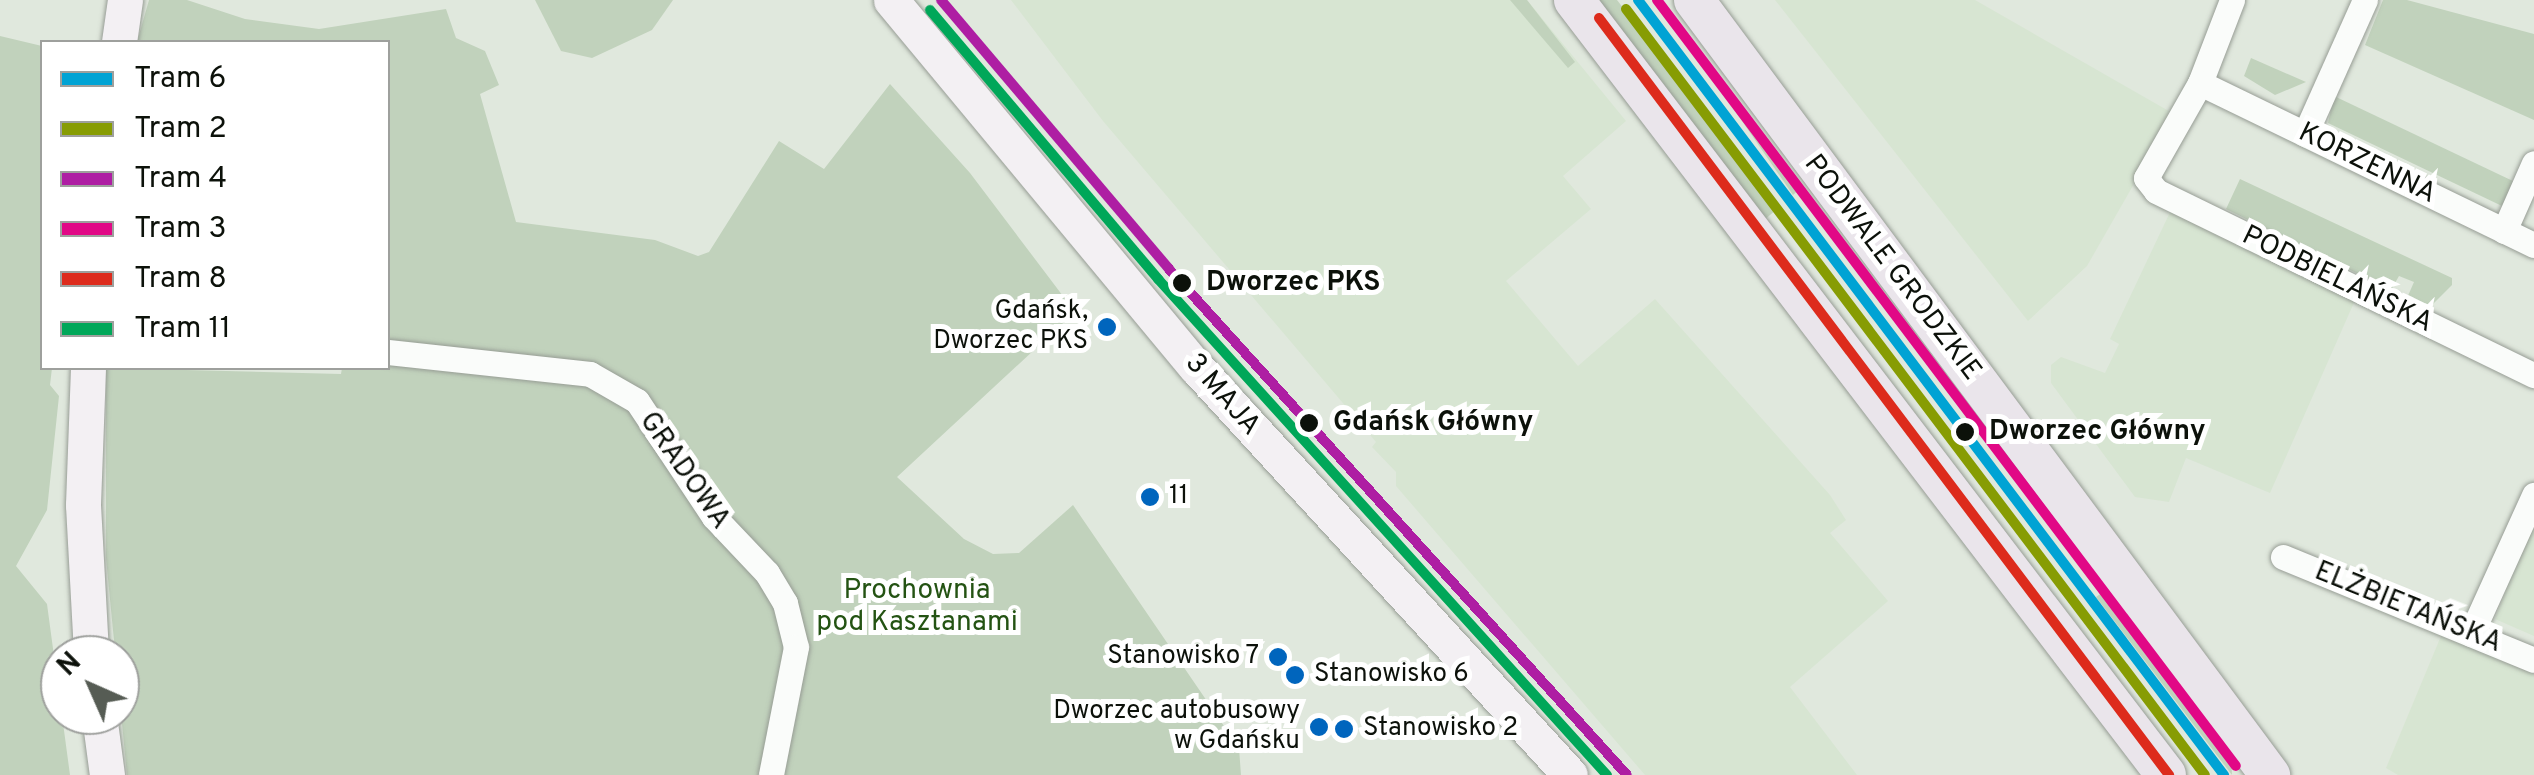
<!DOCTYPE html>
<meta charset="utf-8">
<style>
body{margin:0}
#map{position:relative;width:2534px;height:775px;overflow:hidden;background:#e0e8dd;font-family:Overpass,sans-serif}
div>[style]{position:absolute}
[style*='--x']{left:calc(var(--x)*1px);top:calc(var(--y)*1px);width:calc(var(--w)*1px);rotate:calc(var(--a)*1deg)}
.built>*{inset:0;background:#d7e5d2}
.green>*{inset:0;background:#c1d2bc}
.roads{filter:drop-shadow(0 0 2px #979d95) drop-shadow(0 0 2px #979d95)}
.street>*{height:25px;margin:-12.5px;padding:0 12.5px;transform-origin:12.5px;border-radius:12.5px;background:#fafcfa}
.secondary>*{height:35px;margin:-17.5px;padding:0 17.5px;transform-origin:17.5px;border-radius:17.5px;background:#f3f0f3}
.primary>*{height:40px;margin:-20px;padding:0 20px;transform-origin:20px;border-radius:20px;background:#eae5eb}
.tram-1>*{height:10px;margin:-5px;padding:0 5px;transform-origin:5px;border-radius:5px;background:#00a3d4}
.tram-2>*{height:10px;margin:-5px;padding:0 5px;transform-origin:5px;border-radius:5px;background:#879c03}
.tram-3>*{height:10px;margin:-5px;padding:0 5px;transform-origin:5px;border-radius:5px;background:#ae1ea3}
.tram-4>*{height:10px;margin:-5px;padding:0 5px;transform-origin:5px;border-radius:5px;background:#e10886}
.tram-5>*{height:10px;margin:-5px;padding:0 5px;transform-origin:5px;border-radius:5px;background:#dd2b1c}
.tram-6>*{height:10px;margin:-5px;padding:0 5px;transform-origin:5px;border-radius:5px;background:#00a759}
.dots>*{width:28px;height:28px;translate:-50% -50%;box-sizing:border-box;border:5px solid #fff;border-radius:50%}
span{translate:-50% -50%;white-space:nowrap;text-align:center;line-height:1.15;-webkit-text-stroke:10px #fff;paint-order:stroke}
.bus-label{font-size:26px;color:#0c110a}
.right{translate:-100% -50%;text-align:right}
.left{translate:0 -50%;text-align:left}
.street-label{font-size:28px;color:#0c110a}
.stop-label{font-size:28px;color:#0c110a;font-weight:700}
.park-label{font-size:28px;color:#245313}
.legend{position:absolute;left:40px;top:40px;width:350px;height:330px;box-sizing:border-box;background:#fff;border:2px solid #9ea09d;margin:0;padding:12px 18px;list-style:none;font-size:30px;color:#0c110a}
.legend li{display:flex;align-items:center;gap:20px;height:50px}
.legend b{width:50px;border:2px solid #9ea09d}
.north{position:absolute;left:40px;top:635px;width:100px;height:100px;box-sizing:border-box;background:#fff;border:2px solid #9ea09d;border-radius:50%;rotate:315deg;font-size:28px;font-weight:700;line-height:40px;text-align:center;color:#0c110a}
.north::after{content:'';display:block;margin:auto;width:35px;height:45px;background:#565c54;clip-path:polygon(50% 0,100% 100%,50% 72%,0 100%)}
</style>
<div id="map">
<div class="built">
<i style="clip-path:polygon(1011px 0,1527px 0,1626px 121px,1563px 176px,1591px 209px,1506px 281px,1578px 366px,1655px 299px,1830px 495px,1846px 520px,1830px 533px,1888px 601px,1790px 687px,1857px 775px,1645px 775px,1396px 486px,1396px 472px,1372px 447px,1376px 442px,1103px 121px)"></i>
<i style="clip-path:polygon(1775px 0,1975px 0,2174px 114px,2087px 266px,2028px 321px)"></i>
<i style="clip-path:polygon(2172px 208px,2356px 298px,2270px 493px,2186px 458px,2169px 502px,2135px 497px,2051px 383px,2051px 365px,2061px 357px,2105px 373px,2119px 344px,2110px 339px)"></i>
<i style="clip-path:polygon(2534px 517px,2534px 636px,2495px 619px)"></i>
<i style="clip-path:polygon(2441px 636px,2534px 674px,2534px 775px,2398px 775px,2386px 768px)"></i>
</div>
<div class="green">
<i style="clip-path:polygon(149px 0,187px 0,245px 19px,319px 29px,446px 9px,456px 38px,485px 51px,499px 85px,480px 94px,516px 222px,655px 240px,698px 256px,709px 252px,779px 141px,824px 169px,890px 84px,970px 173px,1075px 312px,897px 477px,964px 539px,993px 554px,1019px 553px,1073px 505px,1239px 748px,1241px 775px,127px 775px,106px 558px,106px 368px,341px 374px,342px 368px,388px 368px,388px 42px,137px 42px)"></i>
<i style="clip-path:polygon(535px 0,673px 0,652px 30px,592px 58px,561px 51px)"></i>
<i style="clip-path:polygon(1510px 0,1527px 0,1575px 62px,1568px 68px)"></i>
<i style="clip-path:polygon(1598px 0,1617px 0,1667px 65px,1776px 210px,1764px 220px)"></i>
<i style="clip-path:polygon(2383px 0,2407px 0,2534px 34px,2534px 120px,2365px 45px)"></i>
<i style="clip-path:polygon(0 36px,42px 46px,42px 368px,52px 368px,50px 385px,59px 396px,47px 510px,16px 566px,47px 604px,70px 775px,0 775px)"></i>
<i style="clip-path:polygon(2251px 58px,2306px 82px,2275px 95px,2244px 76px)"></i>
<i style="clip-path:polygon(2334px 96px,2515px 182px,2502px 206px,2328px 123px)"></i>
<i style="clip-path:polygon(1731px 105px,1749px 116px,1802px 187px,1793px 195px)"></i>
<i style="clip-path:polygon(2240px 179px,2452px 278px,2452px 285px,2433px 304px,2419px 304px,2407px 298px,2414px 282px,2399px 276px,2391px 290px,2226px 209px)"></i>
<i style="clip-path:polygon(2106px 590px,2231px 755px,2232px 775px,2096px 597px)"></i>
</div>
<div class="roads">
<div class="street">
<i style="--x:2232;--y:0;--w:89;--a:111.1"></i>
<i style="--x:2200;--y:83;--w:109;--a:119.6"></i>
<i style="--x:2146;--y:178;--w:16;--a:52"></i>
<i style="--x:2156;--y:191;--w:420;--a:26"></i>
<i style="--x:2200;--y:83;--w:371;--a:25.9"></i>
<i style="--x:2305;--y:134;--w:147;--a:-65.9"></i>
<i style="--x:2504;--y:231;--w:74;--a:-66.2"></i>
<i style="--x:388;--y:352;--w:203;--a:6.2"></i>
<i style="--x:590;--y:374;--w:54;--a:29.9"></i>
<i style="--x:637;--y:401;--w:139;--a:56.4"></i>
<i style="--x:714;--y:517;--w:77;--a:46.6"></i>
<i style="--x:767;--y:573;--w:35;--a:59"></i>
<i style="--x:785;--y:603;--w:45;--a:76"></i>
<i style="--x:796;--y:647;--w:130;--a:101.1"></i>
<i style="--x:2283;--y:557;--w:271;--a:22.3"></i>
<i style="--x:2471;--y:634;--w:153;--a:-65.6"></i>
</div>
<div class="secondary">
<i style="--x:891;--y:0;--w:477;--a:50.3"></i>
<i style="--x:1196;--y:367;--w:553;--a:47.49"></i>
<i style="--x:119;--y:42;--w:42;--a:-81.9"></i>
<i style="--x:88;--y:368;--w:137;--a:92.1"></i>
<i style="--x:83;--y:505;--w:150;--a:86.9"></i>
<i style="--x:99;--y:715;--w:61;--a:82.4"></i>
</div>
<div class="primary">
<i style="--x:1574;--y:0;--w:975;--a:52.62"></i>
<i style="--x:1694;--y:0;--w:966;--a:53.38"></i>
</div>
</div>
<div class="tram-1">
<i style="--x:1638;--y:0;--w:972;--a:52.91"></i>
</div>
<div class="tram-2">
<i style="--x:1626;--y:9;--w:960;--a:52.92"></i>
</div>
<div class="tram-3">
<i style="--x:941;--y:0;--w:353;--a:49.7"></i>
<i style="--x:1169;--y:269;--w:682;--a:47.85"></i>
</div>
<div class="tram-4">
<i style="--x:1657;--y:0;--w:960;--a:52.92"></i>
</div>
<div class="tram-5">
<i style="--x:1599;--y:18;--w:948;--a:53.02"></i>
</div>
<div class="tram-6">
<i style="--x:930;--y:10;--w:353;--a:49.7"></i>
<i style="--x:1158;--y:279;--w:669;--a:47.85"></i>
</div>
<div class="dots">
<i style="left:1182px;top:283px;background:#0c110a"></i>
<i style="left:1107px;top:327px;background:#0065bd"></i>
<i style="left:1309px;top:423px;background:#0c110a"></i>
<i style="left:1965px;top:432px;background:#0c110a"></i>
<i style="left:1150px;top:497px;background:#0065bd"></i>
<i style="left:1278px;top:657px;background:#0065bd"></i>
<i style="left:1295px;top:675px;background:#0065bd"></i>
<i style="left:1319px;top:727px;background:#0065bd"></i>
<i style="left:1344px;top:729px;background:#0065bd"></i>
</div>
<div class="bus-label">
<span class="right" style="left:1088px;top:327px">Gdańsk,<br>Dworzec PKS</span>
<span class="left" style="left:1169px;top:497px">11</span>
<span class="right" style="left:1259px;top:657px">Stanowisko 7</span>
<span class="left" style="left:1314px;top:675px">Stanowisko 6</span>
<span class="right" style="left:1300px;top:727px">Dworzec autobusowy<br>w Gdańsku</span>
<span class="left" style="left:1363px;top:729px">Stanowisko 2</span>
</div>
<div class="street-label">
<span style="left:2367px;top:164px;rotate:26deg">KORZENNA</span>
<span style="left:1892px;top:268px;rotate:53deg">PODWALE GRODZKIE</span>
<span style="left:2337px;top:280px;rotate:26deg">PODBIELAŃSKA</span>
<span style="left:1222px;top:395px;rotate:49deg">3 MAJA</span>
<span style="left:684px;top:471px;rotate:55deg">GRADOWA</span>
<span style="left:2408px;top:608px;rotate:22deg">ELŻBIETAŃSKA</span>
</div>
<div class="stop-label">
<span class="left" style="left:1206px;top:283px">Dworzec PKS</span>
<span class="left" style="left:1333px;top:423px">Gdańsk Główny</span>
<span class="left" style="left:1989px;top:432px">Dworzec Główny</span>
</div>
<div class="park-label">
<span style="left:917px;top:607px">Prochownia<br>pod Kasztanami</span>
</div>
<ul class="legend">
<li><b style="height:12px;background:#00a3d4"></b>Tram 6</li>
<li><b style="height:12px;background:#879c03"></b>Tram 2</li>
<li><b style="height:12px;background:#ae1ea3"></b>Tram 4</li>
<li><b style="height:12px;background:#e10886"></b>Tram 3</li>
<li><b style="height:12px;background:#dd2b1c"></b>Tram 8</li>
<li><b style="height:12px;background:#00a759"></b>Tram 11</li>
</ul>
<div class="north">N</div>
</div>
